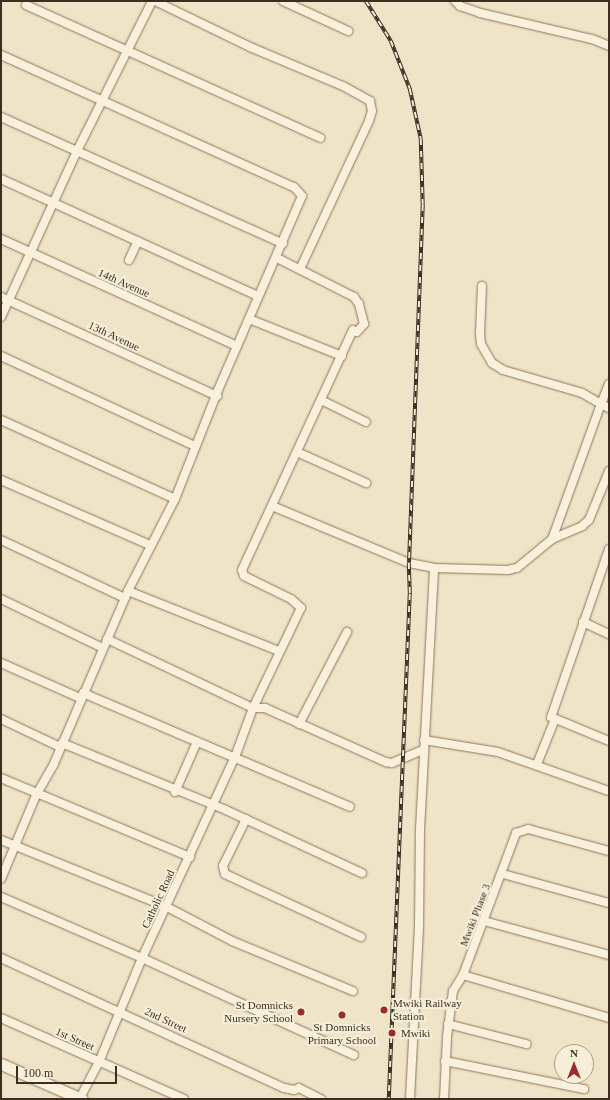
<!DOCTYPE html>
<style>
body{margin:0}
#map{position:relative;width:610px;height:1100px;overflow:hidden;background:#f0e4c8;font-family:Georgia,serif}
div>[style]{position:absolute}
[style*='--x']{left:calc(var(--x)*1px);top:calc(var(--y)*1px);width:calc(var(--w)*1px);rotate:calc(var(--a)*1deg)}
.roads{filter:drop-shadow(0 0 1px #8d765c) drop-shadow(0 0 1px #8d765c)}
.minor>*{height:8px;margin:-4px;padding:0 4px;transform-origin:4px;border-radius:4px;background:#faf1dc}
.secondary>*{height:11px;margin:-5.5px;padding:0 5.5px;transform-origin:5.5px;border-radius:5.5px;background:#faf1dc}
.rail>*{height:3.5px;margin-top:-1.75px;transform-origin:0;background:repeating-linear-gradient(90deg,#f7eed8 0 6px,#3d2e20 0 12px);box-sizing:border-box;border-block:1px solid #3d2e20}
.dots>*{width:11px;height:11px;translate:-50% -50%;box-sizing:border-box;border:2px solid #f7eed8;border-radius:50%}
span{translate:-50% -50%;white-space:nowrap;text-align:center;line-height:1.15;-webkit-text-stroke:4px #f7eed8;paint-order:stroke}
.street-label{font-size:11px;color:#3d2e20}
.poi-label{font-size:11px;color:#3d2e20}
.left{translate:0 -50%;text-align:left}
.right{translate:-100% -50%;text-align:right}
.frame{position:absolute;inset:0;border:2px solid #3d2e20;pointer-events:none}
.north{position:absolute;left:554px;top:1044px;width:40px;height:40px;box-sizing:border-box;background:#f7eed8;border:1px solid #ada18e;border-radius:50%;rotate:0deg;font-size:11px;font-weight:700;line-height:16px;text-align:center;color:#3d2e20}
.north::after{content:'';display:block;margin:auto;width:14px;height:18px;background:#9e2a2b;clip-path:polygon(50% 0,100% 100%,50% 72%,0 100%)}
.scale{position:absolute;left:16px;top:1066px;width:101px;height:18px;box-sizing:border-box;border:2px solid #3d2e20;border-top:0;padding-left:5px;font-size:12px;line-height:14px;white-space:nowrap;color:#3d2e20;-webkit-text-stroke:3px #f7eed8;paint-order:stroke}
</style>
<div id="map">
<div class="roads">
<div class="minor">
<i style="--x:155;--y:1;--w:106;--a:25.8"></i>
<i style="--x:250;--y:47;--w:101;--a:22.8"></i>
<i style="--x:343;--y:86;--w:31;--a:29"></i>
<i style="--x:370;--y:101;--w:10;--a:79"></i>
<i style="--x:372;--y:111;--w:10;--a:107"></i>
<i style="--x:369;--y:121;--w:163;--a:115"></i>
<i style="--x:283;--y:1;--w:72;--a:24.8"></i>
<i style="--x:455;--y:1;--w:7;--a:45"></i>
<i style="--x:460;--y:6;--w:21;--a:19"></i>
<i style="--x:480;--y:13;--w:115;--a:13.1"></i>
<i style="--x:592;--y:39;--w:18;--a:22"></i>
<i style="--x:26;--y:5;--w:323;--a:24.3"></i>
<i style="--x:1;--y:55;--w:321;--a:24.3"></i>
<i style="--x:294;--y:187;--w:12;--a:48"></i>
<i style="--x:302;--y:196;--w:211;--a:113.4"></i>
<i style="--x:218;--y:390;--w:117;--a:111.5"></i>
<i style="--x:175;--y:499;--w:103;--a:117.1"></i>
<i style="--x:128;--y:591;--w:188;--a:113.2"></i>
<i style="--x:54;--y:764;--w:34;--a:120"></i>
<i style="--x:37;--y:793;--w:93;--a:112.7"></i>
<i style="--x:1;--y:117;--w:309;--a:24.2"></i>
<i style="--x:1;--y:179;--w:282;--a:24.5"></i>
<i style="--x:1;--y:239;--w:259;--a:24.4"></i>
<i style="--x:129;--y:260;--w:21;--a:-65"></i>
<i style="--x:482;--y:286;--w:47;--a:92.4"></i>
<i style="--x:480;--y:333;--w:11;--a:85"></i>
<i style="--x:481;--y:344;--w:22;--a:60"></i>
<i style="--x:492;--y:363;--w:13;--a:32"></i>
<i style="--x:503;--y:370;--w:82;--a:16.2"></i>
<i style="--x:582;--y:393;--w:22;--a:30"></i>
<i style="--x:601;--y:404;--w:144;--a:109.9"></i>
<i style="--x:1;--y:297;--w:238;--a:24.6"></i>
<i style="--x:1;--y:317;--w:183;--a:-65.4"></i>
<i style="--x:77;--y:151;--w:168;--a:-63.4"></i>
<i style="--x:249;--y:319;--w:100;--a:21.7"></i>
<i style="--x:1;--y:356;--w:214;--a:24.9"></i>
<i style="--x:609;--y:384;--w:22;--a:112"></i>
<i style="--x:601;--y:404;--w:9;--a:27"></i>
<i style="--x:321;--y:400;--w:50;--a:26.1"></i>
<i style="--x:1;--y:420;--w:191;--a:24.4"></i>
<i style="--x:297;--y:452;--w:76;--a:24.2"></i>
<i style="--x:1;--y:480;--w:163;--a:23.6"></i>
<i style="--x:272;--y:506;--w:148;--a:22.6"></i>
<i style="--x:409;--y:563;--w:25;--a:11"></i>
<i style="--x:434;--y:568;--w:74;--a:1.5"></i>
<i style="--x:508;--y:570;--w:9;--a:-13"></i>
<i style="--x:517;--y:568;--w:45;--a:-39.6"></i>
<i style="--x:552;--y:539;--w:33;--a:-23"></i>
<i style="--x:582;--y:526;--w:9;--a:-41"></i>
<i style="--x:589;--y:520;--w:53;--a:-67.8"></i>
<i style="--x:1;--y:540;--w:137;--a:25.1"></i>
<i style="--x:609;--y:549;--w:178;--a:109"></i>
<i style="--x:551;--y:717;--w:63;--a:22.5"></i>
<i style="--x:128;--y:591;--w:162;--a:21.7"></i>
<i style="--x:1;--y:599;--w:113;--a:25.7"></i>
<i style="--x:583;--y:622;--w:29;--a:25"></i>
<i style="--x:107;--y:639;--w:161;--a:25.3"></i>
<i style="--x:253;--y:708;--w:12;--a:0"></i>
<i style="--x:265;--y:708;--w:133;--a:24.1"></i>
<i style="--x:386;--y:762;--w:6;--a:9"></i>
<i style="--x:392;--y:763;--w:34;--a:-23"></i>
<i style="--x:1;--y:663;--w:86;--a:23.9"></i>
<i style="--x:83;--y:693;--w:290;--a:23.1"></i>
<i style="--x:1;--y:719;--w:65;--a:25.4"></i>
<i style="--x:299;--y:724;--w:104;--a:-62.4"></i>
<i style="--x:424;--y:740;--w:75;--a:9.2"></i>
<i style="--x:498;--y:752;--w:118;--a:19.4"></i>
<i style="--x:62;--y:743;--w:177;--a:22.2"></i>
<i style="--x:226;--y:810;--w:150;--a:24.9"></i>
<i style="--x:537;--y:764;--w:48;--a:-68.2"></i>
<i style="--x:1;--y:778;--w:205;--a:22.7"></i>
<i style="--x:175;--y:792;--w:55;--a:-66.3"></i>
<i style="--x:246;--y:819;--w:52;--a:116.1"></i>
<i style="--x:223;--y:866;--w:8;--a:76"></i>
<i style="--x:225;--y:874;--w:150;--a:24.9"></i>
<i style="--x:1;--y:840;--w:179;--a:22"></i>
<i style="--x:167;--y:907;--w:73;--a:27.6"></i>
<i style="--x:232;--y:941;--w:131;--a:22.5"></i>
<i style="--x:503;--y:874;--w:110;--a:15.3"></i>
<i style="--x:1;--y:897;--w:154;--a:23.4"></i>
<i style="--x:142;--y:958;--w:233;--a:24.6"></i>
<i style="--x:484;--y:921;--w:130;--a:15.2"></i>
<i style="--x:1;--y:958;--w:311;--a:24.7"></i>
<i style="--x:284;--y:1088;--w:10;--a:11"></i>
<i style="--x:294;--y:1090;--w:5;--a:-22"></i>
<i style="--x:299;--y:1088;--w:25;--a:27"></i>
<i style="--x:463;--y:975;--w:152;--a:16.4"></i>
<i style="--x:1;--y:1018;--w:200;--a:23.9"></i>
<i style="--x:448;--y:1024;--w:81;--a:14.4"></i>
<i style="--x:445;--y:1061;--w:142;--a:11.4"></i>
<i style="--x:80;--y:1098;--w:41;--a:-62.2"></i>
<i style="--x:99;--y:1062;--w:113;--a:-67.5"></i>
<i style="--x:142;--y:958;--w:221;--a:-65.2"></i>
<i style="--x:235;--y:757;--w:52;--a:-69.8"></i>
<i style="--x:253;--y:708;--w:111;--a:-64.4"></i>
<i style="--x:301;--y:608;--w:13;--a:-138"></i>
<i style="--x:291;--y:599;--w:52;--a:-153.9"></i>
<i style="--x:244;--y:576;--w:6;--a:-108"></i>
<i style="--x:242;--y:570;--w:264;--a:-65.2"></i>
<i style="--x:353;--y:330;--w:4;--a:27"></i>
<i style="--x:357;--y:332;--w:11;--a:-49"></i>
<i style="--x:364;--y:324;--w:21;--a:-104"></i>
<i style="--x:359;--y:304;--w:9;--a:-126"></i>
<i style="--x:354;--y:297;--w:86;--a:-153.1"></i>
<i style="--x:410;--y:1099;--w:173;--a:-87"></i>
<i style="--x:419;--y:926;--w:97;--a:-89.4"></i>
<i style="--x:420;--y:829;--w:261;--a:-86.9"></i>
<i style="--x:444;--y:1099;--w:62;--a:-87.2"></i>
<i style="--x:447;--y:1037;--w:46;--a:-82.6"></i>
<i style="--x:453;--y:991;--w:19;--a:-58"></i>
<i style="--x:463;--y:975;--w:152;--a:-69.5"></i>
<i style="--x:516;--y:833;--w:13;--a:-18"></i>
<i style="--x:528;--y:829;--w:84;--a:15.2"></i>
</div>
<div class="secondary">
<i style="--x:1;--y:1064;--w:88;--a:23.4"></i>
</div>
</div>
<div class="rail">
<i style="--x:366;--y:1;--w:47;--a:58"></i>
<i style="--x:391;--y:41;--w:52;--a:68.4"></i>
<i style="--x:410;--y:89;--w:51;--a:77.6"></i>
<i style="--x:421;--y:139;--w:66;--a:88.3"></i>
<i style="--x:423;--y:205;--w:358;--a:92.2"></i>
<i style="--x:409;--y:563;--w:31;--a:88"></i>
<i style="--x:410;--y:594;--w:505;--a:92.38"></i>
</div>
<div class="dots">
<i style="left:384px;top:1010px;background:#9e2a2b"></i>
<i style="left:301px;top:1012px;background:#9e2a2b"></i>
<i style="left:342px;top:1015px;background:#9e2a2b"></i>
<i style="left:392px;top:1033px;background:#9e2a2b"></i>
</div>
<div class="street-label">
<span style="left:124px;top:283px;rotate:24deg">14th Avenue</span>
<span style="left:114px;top:336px;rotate:25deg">13th Avenue</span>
<span style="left:158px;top:899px;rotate:-65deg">Catholic Road</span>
<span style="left:475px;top:915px;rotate:-69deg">Mwiki Phase 3</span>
<span style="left:166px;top:1020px;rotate:25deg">2nd Street</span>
<span style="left:75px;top:1039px;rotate:24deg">1st Street</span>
</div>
<div class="poi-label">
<span class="left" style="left:393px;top:1010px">Mwiki Railway<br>Station</span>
<span class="right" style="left:293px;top:1012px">St Domnicks<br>Nursery School</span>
<span style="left:342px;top:1034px">St Domnicks<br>Primary School</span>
<span class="left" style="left:401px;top:1033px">Mwiki</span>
</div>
<div class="frame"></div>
<div class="north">N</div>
<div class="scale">100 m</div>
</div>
